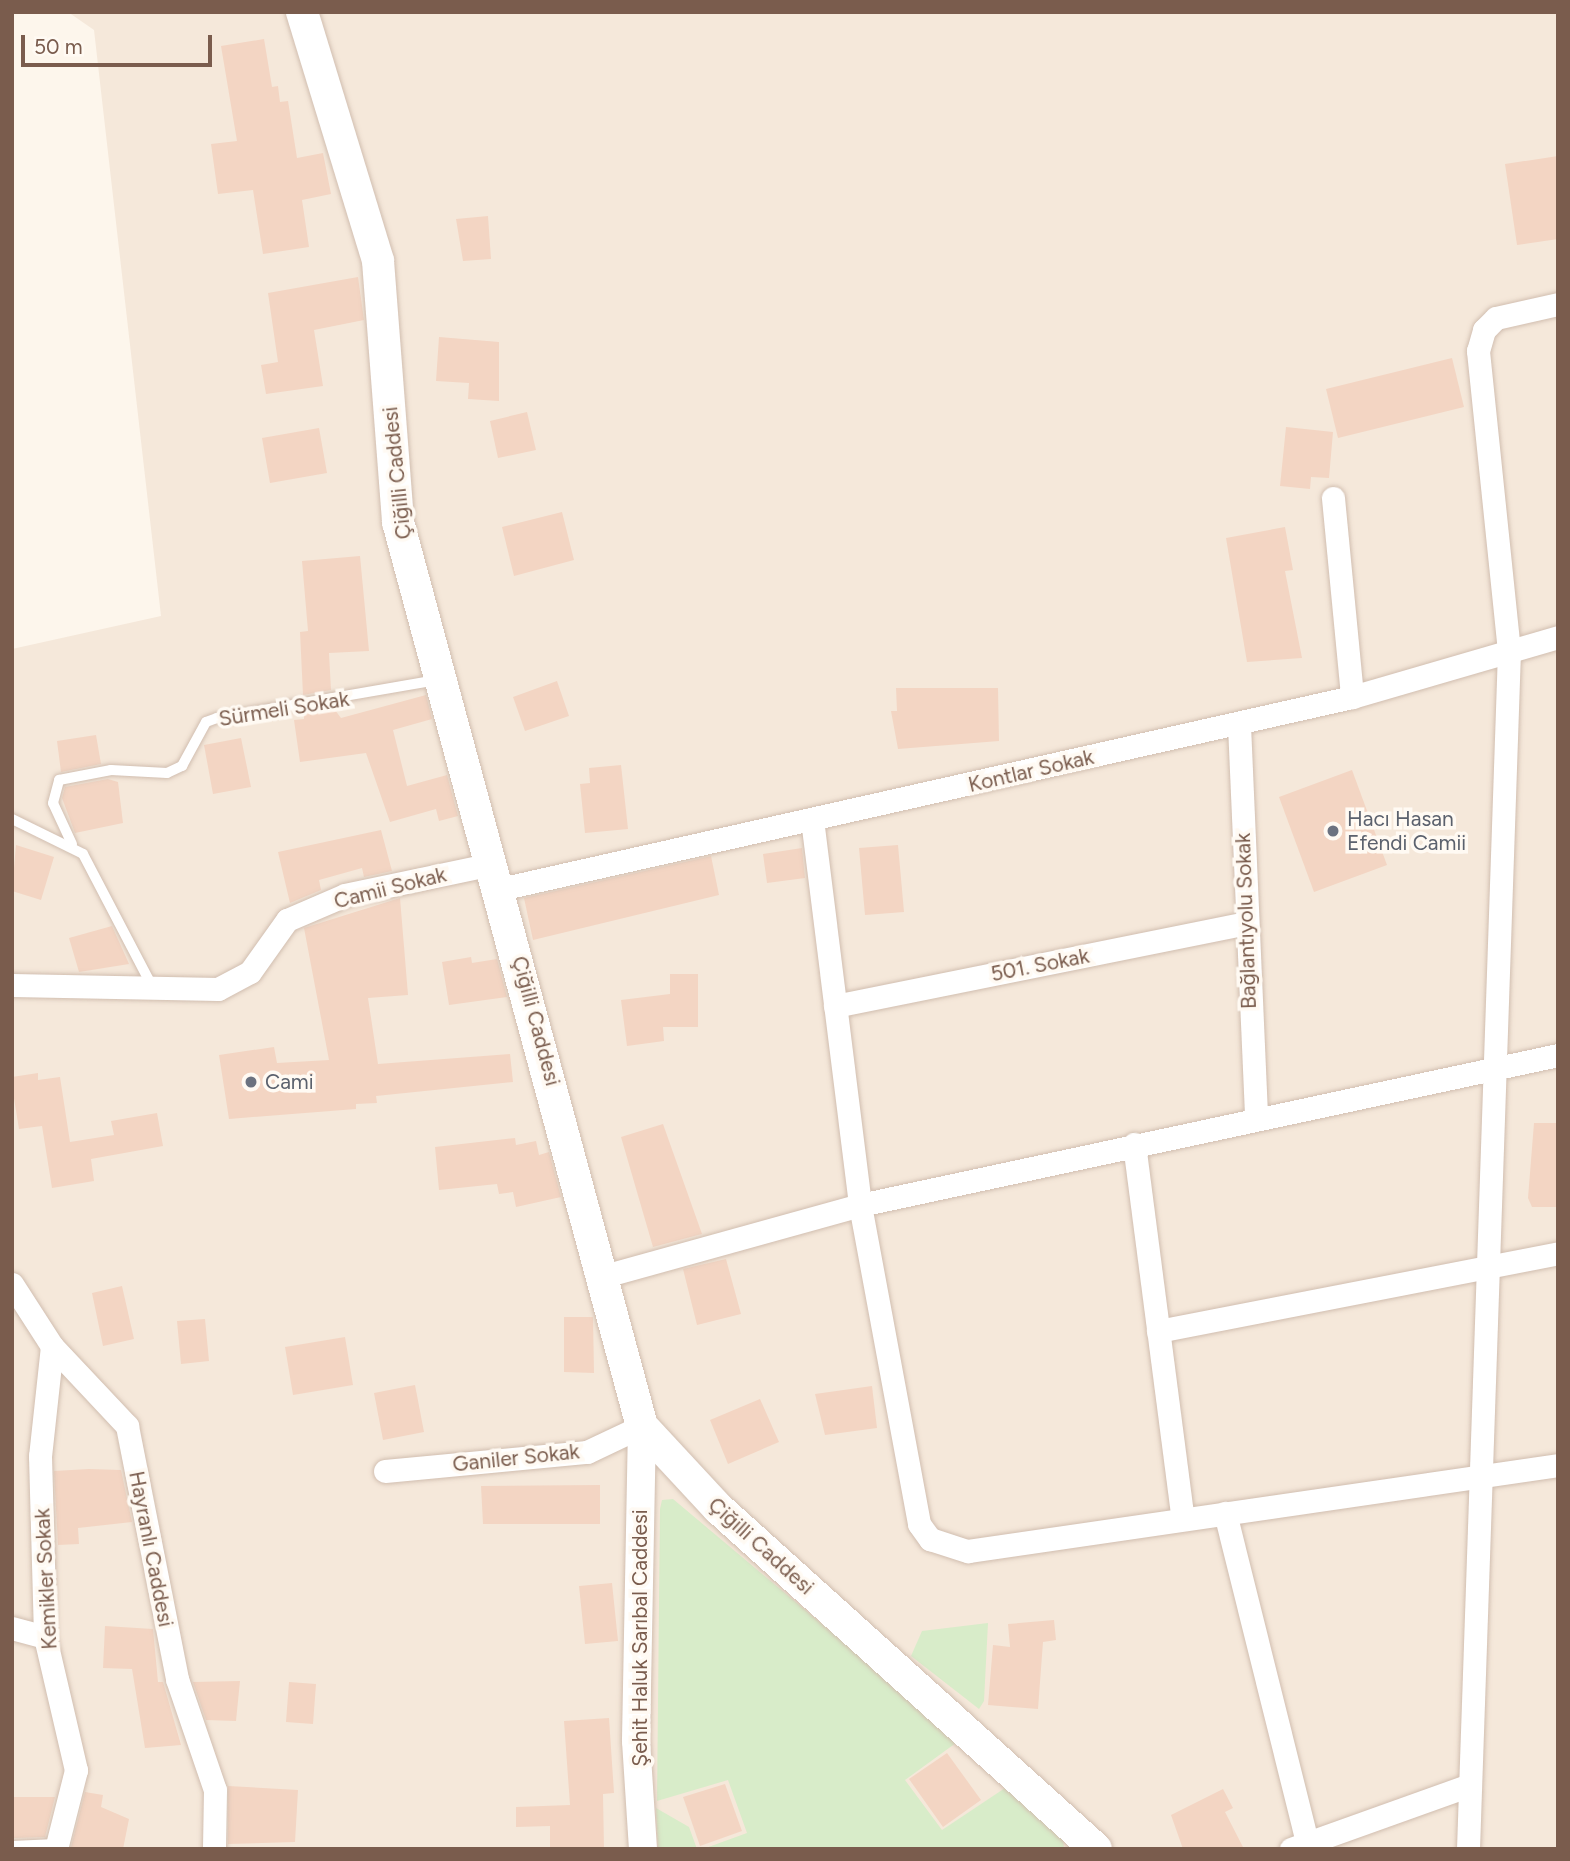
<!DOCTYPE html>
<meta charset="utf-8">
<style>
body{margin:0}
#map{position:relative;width:1570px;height:1861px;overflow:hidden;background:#fdf6ec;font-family:Figtree,sans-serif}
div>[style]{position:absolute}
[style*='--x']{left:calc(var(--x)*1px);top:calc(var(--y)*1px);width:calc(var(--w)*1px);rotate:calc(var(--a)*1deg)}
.residential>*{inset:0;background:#f5e8da}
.green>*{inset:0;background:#d8ecc9}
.building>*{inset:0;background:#f3d5c3}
.roads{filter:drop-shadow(0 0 2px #d1beb0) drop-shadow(0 0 2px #d1beb0)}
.service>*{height:10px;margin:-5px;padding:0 5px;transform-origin:5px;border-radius:5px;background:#fff}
.minor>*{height:23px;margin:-11.5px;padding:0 11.5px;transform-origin:11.5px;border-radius:11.5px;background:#fff}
.tertiary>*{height:28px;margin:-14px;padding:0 14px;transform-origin:14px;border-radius:14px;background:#fff}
.secondary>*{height:32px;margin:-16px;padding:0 16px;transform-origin:16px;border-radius:16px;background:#fff}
.dots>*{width:19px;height:19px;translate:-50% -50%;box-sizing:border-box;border:4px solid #fffaf3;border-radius:50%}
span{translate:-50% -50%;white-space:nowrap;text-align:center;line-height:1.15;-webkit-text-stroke:7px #fffaf3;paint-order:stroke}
.street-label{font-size:21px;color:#7a5c4d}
.worship-label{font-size:21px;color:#5b616d}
.left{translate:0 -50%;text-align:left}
.frame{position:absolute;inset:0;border:14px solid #7a5c4d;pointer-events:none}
.scale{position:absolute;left:21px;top:35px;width:191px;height:32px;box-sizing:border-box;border:4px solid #7a5c4d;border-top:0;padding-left:9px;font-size:21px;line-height:24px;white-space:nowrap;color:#7a5c4d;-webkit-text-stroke:5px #fffaf3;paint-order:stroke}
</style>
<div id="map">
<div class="residential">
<i style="clip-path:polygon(68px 12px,1558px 12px,1558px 1849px,12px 1849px,12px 649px,161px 616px,94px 30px)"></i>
</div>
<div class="green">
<i style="clip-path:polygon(673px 1499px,960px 1740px,905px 1780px,942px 1830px,1008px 1786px,1063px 1837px,1064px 1849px,703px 1849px,747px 1833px,728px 1780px,657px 1801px,660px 1509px,662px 1500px)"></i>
<i style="clip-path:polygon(988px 1623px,984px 1701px,979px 1709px,911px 1656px,922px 1631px)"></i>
<i style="clip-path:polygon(656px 1808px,689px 1827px,697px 1849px,658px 1849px)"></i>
</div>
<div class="building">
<i style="clip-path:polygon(264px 39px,272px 87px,278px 86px,280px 102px,288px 101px,297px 158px,323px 153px,331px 194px,302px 200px,309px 247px,263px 254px,253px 190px,218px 194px,211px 144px,237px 141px,221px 46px)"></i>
<i style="clip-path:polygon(1558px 156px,1558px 239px,1517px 245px,1505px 164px)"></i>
<i style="clip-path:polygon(488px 216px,491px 259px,463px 261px,456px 219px)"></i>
<i style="clip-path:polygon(358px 277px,364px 320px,314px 330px,323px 386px,266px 394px,261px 365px,278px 362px,268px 293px)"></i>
<i style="clip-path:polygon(439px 337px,499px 342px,499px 401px,468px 399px,469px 383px,436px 381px)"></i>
<i style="clip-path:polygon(1452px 358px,1464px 407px,1338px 438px,1326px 389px)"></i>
<i style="clip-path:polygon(527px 412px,536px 450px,498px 458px,490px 421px)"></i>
<i style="clip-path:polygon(1286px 427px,1333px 432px,1329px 478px,1311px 477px,1310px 489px,1280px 486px)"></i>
<i style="clip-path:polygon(319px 428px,327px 473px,270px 483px,262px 438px)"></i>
<i style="clip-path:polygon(562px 512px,574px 560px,514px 576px,502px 527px)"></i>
<i style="clip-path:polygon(1285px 527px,1293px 570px,1285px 571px,1302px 658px,1247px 662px,1226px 538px)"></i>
<i style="clip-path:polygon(360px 556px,369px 651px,329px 653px,331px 690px,303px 695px,300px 632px,308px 631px,302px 561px)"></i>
<i style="clip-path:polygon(557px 681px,569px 716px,525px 731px,513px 697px)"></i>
<i style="clip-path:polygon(896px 688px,998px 688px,999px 741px,898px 749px,891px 711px,897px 711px)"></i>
<i style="clip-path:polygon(426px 695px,432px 719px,393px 730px,407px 786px,447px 775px,458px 816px,439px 821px,436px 809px,390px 822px,366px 753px,300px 762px,294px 720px,304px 719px,304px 711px,332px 706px,341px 718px)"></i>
<i style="clip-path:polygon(96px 735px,101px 764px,61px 772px,57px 741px)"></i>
<i style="clip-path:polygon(241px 738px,251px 787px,213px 794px,204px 745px)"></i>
<i style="clip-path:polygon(621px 765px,628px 829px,585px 833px,580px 784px,590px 783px,589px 768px)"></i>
<i style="clip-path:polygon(1352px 770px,1387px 865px,1314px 892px,1279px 797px)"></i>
<i style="clip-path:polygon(108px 779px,118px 782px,123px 823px,75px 833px,62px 798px,65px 787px)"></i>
<i style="clip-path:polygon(381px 830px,392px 871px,364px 877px,362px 868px,319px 880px,321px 890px,290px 903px,278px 852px)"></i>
<i style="clip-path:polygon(16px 845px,54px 857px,41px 900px,12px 891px)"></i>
<i style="clip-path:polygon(898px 845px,904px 912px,865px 915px,859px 848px)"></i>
<i style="clip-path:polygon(802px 848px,805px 878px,767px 883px,763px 854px)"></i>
<i style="clip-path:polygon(711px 856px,719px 895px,533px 940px,524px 898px)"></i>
<i style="clip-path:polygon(400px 898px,408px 995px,368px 998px,378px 1064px,510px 1054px,513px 1082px,376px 1096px,377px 1103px,356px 1104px,356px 1109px,229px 1119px,219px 1055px,274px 1047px,277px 1063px,329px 1060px,304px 928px)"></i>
<i style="clip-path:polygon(112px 926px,129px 964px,79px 972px,69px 938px)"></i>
<i style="clip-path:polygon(471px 957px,472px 963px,497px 959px,507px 997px,449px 1005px,442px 962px)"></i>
<i style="clip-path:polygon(670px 974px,698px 974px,698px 1027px,663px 1027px,664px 1041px,627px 1046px,621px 1000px,670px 994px)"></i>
<i style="clip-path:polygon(38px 1073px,38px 1080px,60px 1077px,70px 1142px,114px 1135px,111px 1121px,157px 1113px,163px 1146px,91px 1159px,94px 1181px,52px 1188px,42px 1126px,19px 1129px,12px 1086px,12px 1077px)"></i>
<i style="clip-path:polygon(1534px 1123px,1558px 1123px,1558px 1207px,1532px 1207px,1528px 1198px)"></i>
<i style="clip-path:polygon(663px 1124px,702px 1234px,653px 1247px,621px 1137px)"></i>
<i style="clip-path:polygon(515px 1138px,516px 1145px,536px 1141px,539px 1155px,549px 1152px,561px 1197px,516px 1207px,513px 1192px,499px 1194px,497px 1184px,439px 1190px,435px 1147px)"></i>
<i style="clip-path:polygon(726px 1259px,741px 1314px,697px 1325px,683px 1269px)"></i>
<i style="clip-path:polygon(122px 1286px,134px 1339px,103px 1346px,92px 1293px)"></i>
<i style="clip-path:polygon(564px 1317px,593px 1317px,594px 1373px,564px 1372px)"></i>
<i style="clip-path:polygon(205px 1319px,209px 1361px,181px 1364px,177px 1321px)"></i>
<i style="clip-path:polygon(345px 1337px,353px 1385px,293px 1395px,285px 1347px)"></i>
<i style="clip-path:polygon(415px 1385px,424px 1432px,383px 1440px,374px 1393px)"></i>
<i style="clip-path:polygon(872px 1386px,877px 1428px,825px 1435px,815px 1394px)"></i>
<i style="clip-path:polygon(760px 1399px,779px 1442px,728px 1464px,710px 1420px)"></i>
<i style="clip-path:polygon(89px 1469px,121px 1470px,132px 1522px,78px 1528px,79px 1544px,58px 1545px,54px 1471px)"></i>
<i style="clip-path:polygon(600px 1485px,600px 1524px,483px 1524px,481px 1486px)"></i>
<i style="clip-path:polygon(612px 1583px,618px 1641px,585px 1644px,579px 1586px)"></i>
<i style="clip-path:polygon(1054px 1620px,1056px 1640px,1043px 1642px,1038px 1709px,988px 1705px,993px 1645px,1010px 1647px,1008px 1624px)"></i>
<i style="clip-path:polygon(105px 1626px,153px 1629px,158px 1682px,163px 1682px,181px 1745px,145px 1748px,132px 1669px,103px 1668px)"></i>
<i style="clip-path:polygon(240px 1681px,236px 1721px,206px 1720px,193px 1682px)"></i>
<i style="clip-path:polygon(289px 1682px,316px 1684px,313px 1724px,286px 1722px)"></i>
<i style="clip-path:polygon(609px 1718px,614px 1793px,603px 1794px,604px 1849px,550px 1849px,550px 1826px,516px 1827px,516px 1807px,570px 1805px,564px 1721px)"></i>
<i style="clip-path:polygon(947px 1753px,981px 1800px,943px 1827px,909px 1779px)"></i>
<i style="clip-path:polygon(725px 1784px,742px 1831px,700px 1846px,683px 1797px)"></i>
<i style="clip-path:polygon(228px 1786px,298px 1790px,295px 1842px,228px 1844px)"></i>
<i style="clip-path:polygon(1223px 1789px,1233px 1808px,1225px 1812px,1244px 1849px,1183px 1849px,1171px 1815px)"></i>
<i style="clip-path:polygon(85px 1792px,103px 1795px,101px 1807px,129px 1819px,123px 1849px,71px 1847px)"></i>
<i style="clip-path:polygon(14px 1797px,55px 1797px,45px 1837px,14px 1838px)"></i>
</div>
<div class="roads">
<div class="service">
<i style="--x:12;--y:819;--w:79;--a:26.2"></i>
<i style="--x:83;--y:854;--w:151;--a:62.4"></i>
<i style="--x:72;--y:844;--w:45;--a:-114.9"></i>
<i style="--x:53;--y:803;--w:24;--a:-75"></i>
<i style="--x:59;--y:780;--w:53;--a:-10.9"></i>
<i style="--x:111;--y:770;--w:56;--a:3.1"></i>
<i style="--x:167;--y:773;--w:17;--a:-25"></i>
<i style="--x:182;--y:766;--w:50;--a:-61.4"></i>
<i style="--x:206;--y:722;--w:12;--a:-20"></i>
<i style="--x:217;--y:718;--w:224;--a:-9.8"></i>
<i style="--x:12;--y:1846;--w:44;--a:-2.6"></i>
</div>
<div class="minor">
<i style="--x:1333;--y:498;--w:200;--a:84.5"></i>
<i style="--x:1239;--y:725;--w:392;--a:87.5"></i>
<i style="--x:812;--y:819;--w:389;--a:82.9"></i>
<i style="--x:860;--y:1205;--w:324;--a:79.5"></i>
<i style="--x:919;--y:1524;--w:19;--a:54"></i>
<i style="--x:930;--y:1539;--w:40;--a:18"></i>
<i style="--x:968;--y:1551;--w:596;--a:-8.29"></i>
<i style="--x:500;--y:889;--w:873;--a:-12.7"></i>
<i style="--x:1352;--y:697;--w:215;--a:-16.2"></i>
<i style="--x:12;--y:985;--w:206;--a:1.1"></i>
<i style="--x:218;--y:989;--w:36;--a:-28"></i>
<i style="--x:250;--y:972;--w:64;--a:-54.6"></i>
<i style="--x:287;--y:920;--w:63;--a:-23.3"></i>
<i style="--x:345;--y:895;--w:150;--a:-11.9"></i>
<i style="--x:835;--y:1006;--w:418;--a:-11.4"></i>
<i style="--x:1134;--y:1144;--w:378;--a:82.6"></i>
<i style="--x:604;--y:1276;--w:266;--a:-15.5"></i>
<i style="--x:860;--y:1205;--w:714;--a:-12.13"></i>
<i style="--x:12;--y:1284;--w:74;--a:57.2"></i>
<i style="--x:52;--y:1346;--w:110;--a:46.8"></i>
<i style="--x:127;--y:1426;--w:258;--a:78.8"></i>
<i style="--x:177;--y:1679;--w:117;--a:71.1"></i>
<i style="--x:215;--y:1790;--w:59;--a:91"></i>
<i style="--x:1158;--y:1331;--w:408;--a:-11"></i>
<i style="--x:52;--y:1346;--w:111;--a:96.2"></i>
<i style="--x:40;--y:1456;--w:181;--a:88.4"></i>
<i style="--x:45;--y:1637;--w:137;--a:76.9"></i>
<i style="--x:76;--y:1770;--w:81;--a:104.2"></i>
<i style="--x:385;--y:1471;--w:203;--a:-5.4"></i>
<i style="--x:587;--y:1452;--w:61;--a:-25.3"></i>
<i style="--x:1225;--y:1513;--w:338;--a:76"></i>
<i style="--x:12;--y:1628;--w:34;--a:15"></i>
<i style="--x:1291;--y:1849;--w:187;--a:-19.7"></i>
<i style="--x:1468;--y:1849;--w:1199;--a:-88.04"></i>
<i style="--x:1509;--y:651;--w:302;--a:-95.9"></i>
<i style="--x:1478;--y:351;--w:22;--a:-74"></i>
<i style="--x:1484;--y:330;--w:17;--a:-45"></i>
<i style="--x:1496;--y:318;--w:64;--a:-12.7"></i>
</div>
<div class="tertiary">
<i style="--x:642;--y:1426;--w:315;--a:91.1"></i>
<i style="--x:636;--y:1741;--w:108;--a:86.3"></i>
</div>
<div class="secondary">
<i style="--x:302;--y:12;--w:260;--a:73"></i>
<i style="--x:378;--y:261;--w:262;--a:85.6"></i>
<i style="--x:398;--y:522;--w:936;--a:74.9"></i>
<i style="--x:642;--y:1426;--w:112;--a:47.2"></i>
<i style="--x:718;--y:1508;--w:509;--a:42.05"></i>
</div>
</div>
<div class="dots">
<i style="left:1333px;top:831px;background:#6b7280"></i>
<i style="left:251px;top:1082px;background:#6b7280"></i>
</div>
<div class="street-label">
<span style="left:397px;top:473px;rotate:-96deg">Çiğilli Caddesi</span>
<span style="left:284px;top:709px;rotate:-9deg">Sürmeli Sokak</span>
<span style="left:1031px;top:771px;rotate:-13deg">Kontlar Sokak</span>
<span style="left:390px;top:888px;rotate:-14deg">Camii Sokak</span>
<span style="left:1246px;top:921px;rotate:-92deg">Bağlantıyolu Sokak</span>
<span style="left:1040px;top:965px;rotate:-11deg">501. Sokak</span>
<span style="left:536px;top:1021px;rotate:75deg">Çiğilli Caddesi</span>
<span style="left:516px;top:1458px;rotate:-6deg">Ganiler Sokak</span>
<span style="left:761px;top:1546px;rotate:42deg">Çiğilli Caddesi</span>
<span style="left:151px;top:1549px;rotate:79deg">Hayranlı Caddesi</span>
<span style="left:46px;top:1579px;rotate:-93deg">Kemikler Sokak</span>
<span style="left:640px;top:1638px;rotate:-90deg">Şehit Haluk Sarıbal Caddesi</span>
</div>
<div class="worship-label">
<span class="left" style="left:1347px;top:831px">Hacı Hasan<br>Efendi Camii</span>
<span class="left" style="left:265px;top:1082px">Cami</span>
</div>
<div class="frame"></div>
<div class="scale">50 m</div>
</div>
